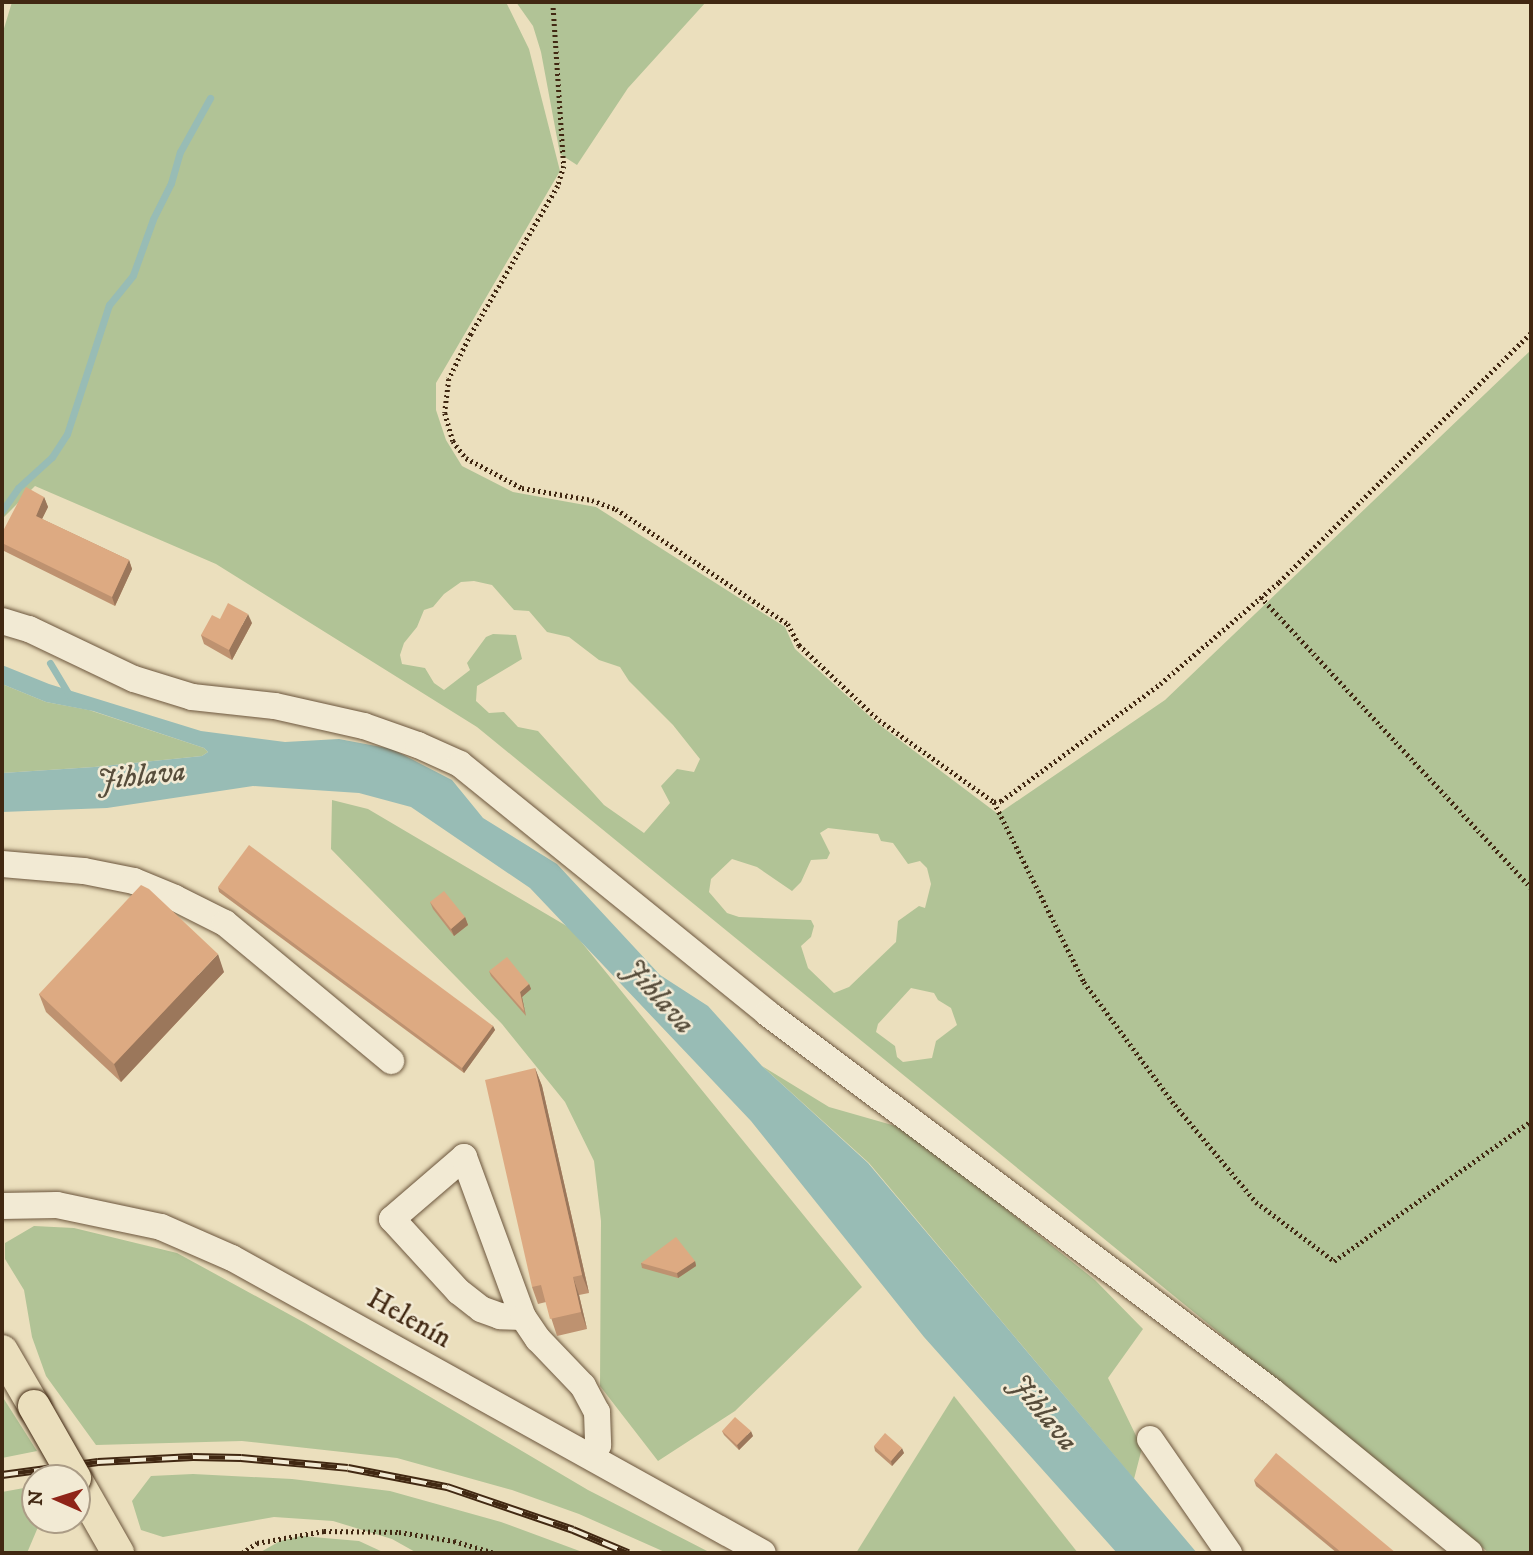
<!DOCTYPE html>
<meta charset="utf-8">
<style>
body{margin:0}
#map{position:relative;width:1533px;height:1555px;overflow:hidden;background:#ebdfbd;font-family:"IM FELL DW Pica",serif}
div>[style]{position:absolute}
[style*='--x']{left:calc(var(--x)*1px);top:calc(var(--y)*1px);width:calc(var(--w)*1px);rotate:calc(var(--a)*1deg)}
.green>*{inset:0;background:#b1c396}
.water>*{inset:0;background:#98bcb5}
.stream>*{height:7px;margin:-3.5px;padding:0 3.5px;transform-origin:3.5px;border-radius:3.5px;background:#98bcb5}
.path>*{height:4.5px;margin-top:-2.25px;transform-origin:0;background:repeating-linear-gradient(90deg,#412812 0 2px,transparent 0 5.5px)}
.roads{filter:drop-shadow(0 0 2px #6c563d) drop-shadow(0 0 2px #6c563d)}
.minor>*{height:26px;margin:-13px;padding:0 13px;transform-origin:13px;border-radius:13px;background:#f2ead4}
.major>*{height:32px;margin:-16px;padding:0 16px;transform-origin:16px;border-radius:16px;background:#ebdfbd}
.rail>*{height:8px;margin-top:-4px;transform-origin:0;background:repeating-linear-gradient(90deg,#f2ead4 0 16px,#412812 0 32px);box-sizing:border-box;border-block:2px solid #412812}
.bridges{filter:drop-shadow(0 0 2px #412812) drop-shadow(0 0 2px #412812)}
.major-bridge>*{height:32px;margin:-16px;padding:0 16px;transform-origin:16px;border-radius:16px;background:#ebdfbd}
.wall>*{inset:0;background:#be9270}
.shaded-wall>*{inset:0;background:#9b775b}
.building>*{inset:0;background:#ddaa82}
span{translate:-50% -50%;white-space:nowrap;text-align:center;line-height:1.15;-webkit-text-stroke:5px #f2ead4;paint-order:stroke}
.street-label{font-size:28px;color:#412812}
.water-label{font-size:30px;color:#574d3b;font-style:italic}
.frame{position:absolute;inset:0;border:4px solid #412812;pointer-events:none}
.north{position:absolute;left:21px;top:1464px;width:70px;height:70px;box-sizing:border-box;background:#f2ead4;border:2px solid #ab9c86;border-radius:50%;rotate:273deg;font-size:19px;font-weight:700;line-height:28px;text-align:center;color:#412812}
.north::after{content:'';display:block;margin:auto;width:24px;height:32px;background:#8f2418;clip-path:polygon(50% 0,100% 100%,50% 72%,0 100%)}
</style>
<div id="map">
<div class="green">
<i style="clip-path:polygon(evenodd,12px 2px,506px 2px,529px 49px,560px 171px,436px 383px,436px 410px,446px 440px,462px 466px,513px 492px,596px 507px,785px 627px,795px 649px,877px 723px,998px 814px,1165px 700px,1531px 350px,1531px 1553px,1489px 1553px,477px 727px,216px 564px,35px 486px,2px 519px,2px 35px,12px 2px,474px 581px,492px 585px,514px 610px,529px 611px,547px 632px,569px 637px,599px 660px,620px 667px,629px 681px,673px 725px,700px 759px,694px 772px,677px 769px,661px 786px,670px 803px,644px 833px,604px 805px,538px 731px,518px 727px,504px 712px,489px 713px,476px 701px,477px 686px,522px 659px,516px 635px,493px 634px,486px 637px,467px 663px,470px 670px,444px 690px,434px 683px,425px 668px,402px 664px,400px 655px,404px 643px,417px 627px,424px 610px,433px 607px,444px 594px,461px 582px,474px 581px,12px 2px,828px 828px,878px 834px,881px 841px,893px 843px,908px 864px,920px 861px,927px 868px,931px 884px,925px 908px,919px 906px,898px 921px,896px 942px,849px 987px,834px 993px,808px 968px,801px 946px,811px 937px,814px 926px,811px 920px,739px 917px,727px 913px,709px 892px,711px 879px,732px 859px,757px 867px,792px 891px,801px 882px,811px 860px,827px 859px,830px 853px,820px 833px,828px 828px,12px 2px,911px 988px,934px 993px,938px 1000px,951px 1008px,957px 1025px,936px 1041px,932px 1058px,903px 1062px,897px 1057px,895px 1046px,876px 1032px,878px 1024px,911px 988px)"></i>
<i style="clip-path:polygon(516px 2px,706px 2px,628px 88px,577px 165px,560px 154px,541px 52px,533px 26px)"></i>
<i style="clip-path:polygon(2px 684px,46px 702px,89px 710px,204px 748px,208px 752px,202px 756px,94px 767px,2px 773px)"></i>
<i style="clip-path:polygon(332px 800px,368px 809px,570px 928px,862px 1287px,735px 1411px,658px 1461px,600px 1386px,601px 1221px,594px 1161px,565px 1102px,502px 1024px,331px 849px)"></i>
<i style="clip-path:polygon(762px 1066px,829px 1107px,906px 1129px,1095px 1280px,1143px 1329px,1108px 1378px,1142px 1448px,1134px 1479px,869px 1163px)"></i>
<i style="clip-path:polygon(34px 1226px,74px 1228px,177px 1253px,305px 1323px,588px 1490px,711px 1553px,667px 1553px,579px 1514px,512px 1490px,397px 1458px,242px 1441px,96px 1445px,46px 1376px,32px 1337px,24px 1290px,5px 1259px,5px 1243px)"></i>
<i style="clip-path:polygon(2px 1396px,37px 1451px,2px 1458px)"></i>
<i style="clip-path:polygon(954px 1396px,1078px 1553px,856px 1553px)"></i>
<i style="clip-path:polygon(193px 1474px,292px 1479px,390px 1491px,501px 1522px,585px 1553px,417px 1553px,392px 1539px,333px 1521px,274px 1517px,163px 1537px,141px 1530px,132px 1501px,151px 1476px)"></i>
<i style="clip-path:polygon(35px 1486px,35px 1520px,41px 1520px,27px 1553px,2px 1553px,2px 1492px)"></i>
<i style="clip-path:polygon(301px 1536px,359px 1541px,385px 1553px,259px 1553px,280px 1541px)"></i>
</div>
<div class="water">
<i style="clip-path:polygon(2px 665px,49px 684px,201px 731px,285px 742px,339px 739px,392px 749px,452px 780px,483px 818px,557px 864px,660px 975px,708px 1006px,762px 1066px,868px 1163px,1197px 1553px,1117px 1553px,924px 1337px,751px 1121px,530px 888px,411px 807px,359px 793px,253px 786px,107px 808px,2px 812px,2px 773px,94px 767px,202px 756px,208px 752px,204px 748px,93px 711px,46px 702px,2px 684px)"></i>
</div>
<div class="stream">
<i style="--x:2;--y:511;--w:28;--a:-55"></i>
<i style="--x:18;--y:488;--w:46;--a:-42.4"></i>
<i style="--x:52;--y:457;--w:27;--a:-57"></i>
<i style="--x:67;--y:434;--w:136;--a:-72"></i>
<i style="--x:109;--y:305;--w:38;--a:-51"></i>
<i style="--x:133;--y:275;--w:59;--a:-70.3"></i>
<i style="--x:153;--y:219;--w:40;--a:-63.4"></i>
<i style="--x:171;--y:183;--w:32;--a:-74"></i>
<i style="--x:180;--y:152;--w:62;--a:-60.9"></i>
<i style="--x:50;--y:663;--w:39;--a:59"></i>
</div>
<div class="path">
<i style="--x:553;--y:2;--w:164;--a:86.2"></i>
<i style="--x:564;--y:166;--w:21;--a:107"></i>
<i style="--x:558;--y:186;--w:172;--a:120.4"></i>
<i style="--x:471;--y:334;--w:50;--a:116.1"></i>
<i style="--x:449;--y:379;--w:34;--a:97"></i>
<i style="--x:445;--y:413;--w:29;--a:74"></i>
<i style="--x:453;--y:441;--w:21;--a:53"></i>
<i style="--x:466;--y:458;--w:64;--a:28.2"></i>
<i style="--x:522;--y:488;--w:71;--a:9.7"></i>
<i style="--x:592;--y:500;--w:26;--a:21"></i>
<i style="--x:616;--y:509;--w:207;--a:33.8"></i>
<i style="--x:788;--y:624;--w:24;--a:62"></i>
<i style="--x:799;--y:645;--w:110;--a:43.2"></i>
<i style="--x:879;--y:720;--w:141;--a:35.5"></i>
<i style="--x:994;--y:802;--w:7;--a:-8"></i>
<i style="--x:1001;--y:801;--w:197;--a:-36.3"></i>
<i style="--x:1160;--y:684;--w:157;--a:-40.6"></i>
<i style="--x:1279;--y:582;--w:354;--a:-44.7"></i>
<i style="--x:1261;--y:597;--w:397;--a:47.1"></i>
<i style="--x:994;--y:802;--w:201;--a:63.4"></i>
<i style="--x:1084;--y:982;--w:153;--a:53.5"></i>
<i style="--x:1175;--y:1105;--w:126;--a:50.1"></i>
<i style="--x:1256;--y:1202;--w:98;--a:37.1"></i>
<i style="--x:1334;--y:1261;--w:242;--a:-35.4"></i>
<i style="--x:242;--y:1553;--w:18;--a:-34"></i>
<i style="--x:257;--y:1543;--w:68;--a:-10.2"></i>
<i style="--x:324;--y:1531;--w:75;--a:0.8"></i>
<i style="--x:399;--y:1532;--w:56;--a:9.3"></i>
<i style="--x:454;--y:1541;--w:43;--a:16.3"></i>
</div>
<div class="roads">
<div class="minor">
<i style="--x:2;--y:621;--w:28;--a:17"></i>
<i style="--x:29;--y:629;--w:116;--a:25.5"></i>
<i style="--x:134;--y:679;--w:61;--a:17.2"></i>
<i style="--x:192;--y:697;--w:83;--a:6.2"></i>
<i style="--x:275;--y:706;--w:91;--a:12.7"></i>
<i style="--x:364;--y:726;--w:57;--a:19.4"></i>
<i style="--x:418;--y:745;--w:46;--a:24.3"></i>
<i style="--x:460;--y:764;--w:395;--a:39"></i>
<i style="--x:767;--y:1013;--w:632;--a:36.83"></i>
<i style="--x:1273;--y:1392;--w:254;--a:39.3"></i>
<i style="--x:2;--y:864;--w:82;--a:4.9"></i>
<i style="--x:84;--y:871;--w:51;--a:11.3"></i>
<i style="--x:134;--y:881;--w:44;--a:22.5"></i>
<i style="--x:175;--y:898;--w:56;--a:26.6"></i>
<i style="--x:225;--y:923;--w:216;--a:39.7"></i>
<i style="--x:2;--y:1206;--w:55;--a:-1"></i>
<i style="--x:57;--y:1205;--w:106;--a:11.9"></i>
<i style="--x:161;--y:1227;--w:77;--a:23.6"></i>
<i style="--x:232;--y:1258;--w:607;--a:29.05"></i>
<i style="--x:523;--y:1317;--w:23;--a:-178"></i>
<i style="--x:500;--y:1316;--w:20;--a:-160"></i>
<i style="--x:481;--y:1309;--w:28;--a:-142"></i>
<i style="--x:459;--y:1292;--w:99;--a:-132.5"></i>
<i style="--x:392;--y:1219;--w:95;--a:-40.7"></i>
<i style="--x:464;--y:1157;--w:171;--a:69.8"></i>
<i style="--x:523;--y:1317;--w:27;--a:56"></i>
<i style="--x:538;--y:1339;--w:65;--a:46.2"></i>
<i style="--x:583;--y:1386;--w:30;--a:62"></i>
<i style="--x:597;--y:1412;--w:33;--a:88"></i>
<i style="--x:598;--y:1445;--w:13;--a:113"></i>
<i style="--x:1150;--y:1439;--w:139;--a:55.3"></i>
</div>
<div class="major">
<i style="--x:2;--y:1351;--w:64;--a:59.8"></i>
<i style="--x:77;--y:1481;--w:83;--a:60.3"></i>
</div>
</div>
<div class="rail">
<i style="--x:2;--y:1475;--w:97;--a:-7.7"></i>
<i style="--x:98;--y:1462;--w:95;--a:-3"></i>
<i style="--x:193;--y:1457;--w:48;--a:1.2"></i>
<i style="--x:241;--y:1458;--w:107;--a:5.3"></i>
<i style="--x:348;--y:1468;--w:101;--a:10.9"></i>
<i style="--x:447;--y:1487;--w:133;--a:18.8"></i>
<i style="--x:573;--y:1530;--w:60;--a:22.7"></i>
</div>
<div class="bridges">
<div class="major-bridge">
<i style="--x:34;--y:1406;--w:83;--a:60.3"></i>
</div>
</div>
<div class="wall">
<i style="clip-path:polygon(44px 497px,48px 507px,42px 519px,129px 560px,132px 569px,115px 606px,2px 550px,2px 533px)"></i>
<i style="clip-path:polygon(252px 623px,232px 660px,204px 644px,201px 635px)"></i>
<i style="clip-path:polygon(218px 887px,493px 1026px,495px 1030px,464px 1073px,219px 892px)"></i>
<i style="clip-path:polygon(430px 902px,465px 917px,468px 925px,454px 936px,433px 909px)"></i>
<i style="clip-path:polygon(489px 971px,529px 984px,531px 989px,522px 997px,526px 1016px,491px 976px)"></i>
<i style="clip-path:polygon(224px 972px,121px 1082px,46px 1012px,39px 994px)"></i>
<i style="clip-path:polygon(535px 1068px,542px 1086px,589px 1293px,579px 1295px,587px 1329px,557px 1336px,546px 1302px,538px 1304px,532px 1287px)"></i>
<i style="clip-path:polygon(695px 1261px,696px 1266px,678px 1278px,642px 1268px,641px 1263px)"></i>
<i style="clip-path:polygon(722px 1431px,753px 1436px,739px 1450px,724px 1435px)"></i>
<i style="clip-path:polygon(874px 1446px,904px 1453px,892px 1466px,875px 1451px)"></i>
<i style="clip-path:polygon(1254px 1480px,1396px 1553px,1337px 1553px,1256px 1486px)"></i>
</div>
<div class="shaded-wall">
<i style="clip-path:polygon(44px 497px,48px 507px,39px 525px,36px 516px)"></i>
<i style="clip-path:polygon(129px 560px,132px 569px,115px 606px,112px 597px)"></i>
<i style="clip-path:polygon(248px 614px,252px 623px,232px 660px,229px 650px)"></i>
<i style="clip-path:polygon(465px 917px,468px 925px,454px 936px,451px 929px)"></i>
<i style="clip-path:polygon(218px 954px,224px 972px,121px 1082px,114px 1064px)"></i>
<i style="clip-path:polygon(529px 984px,531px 989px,522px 997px,526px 1016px,520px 992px)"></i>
<i style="clip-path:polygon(493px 1026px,495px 1030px,464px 1073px,462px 1068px)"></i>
<i style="clip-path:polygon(535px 1068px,542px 1086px,589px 1293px,582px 1275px)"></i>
<i style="clip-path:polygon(695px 1261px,696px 1266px,678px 1278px,677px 1273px)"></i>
<i style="clip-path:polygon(573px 1277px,579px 1295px,587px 1329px,581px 1312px)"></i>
<i style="clip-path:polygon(751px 1431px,753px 1436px,739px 1450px,737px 1445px)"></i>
<i style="clip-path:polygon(902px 1448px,904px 1453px,892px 1466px,891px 1461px)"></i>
</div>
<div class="building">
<i style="clip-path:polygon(26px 487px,44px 497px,36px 516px,129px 560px,112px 597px,2px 543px,2px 533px)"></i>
<i style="clip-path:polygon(228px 603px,248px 614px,229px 650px,201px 635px,212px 615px,220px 619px)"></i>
<i style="clip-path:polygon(249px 845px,493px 1026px,462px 1068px,218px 887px)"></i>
<i style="clip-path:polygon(141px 885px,149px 889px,218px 954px,114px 1064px,39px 994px)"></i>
<i style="clip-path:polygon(444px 891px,465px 917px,451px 929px,430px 902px)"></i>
<i style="clip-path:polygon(507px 957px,529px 984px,520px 992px,524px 1011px,489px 971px)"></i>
<i style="clip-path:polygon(535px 1068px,582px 1275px,573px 1277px,581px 1312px,550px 1319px,541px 1285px,532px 1287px,485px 1080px)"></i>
<i style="clip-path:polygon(676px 1237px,695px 1261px,677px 1273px,641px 1263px)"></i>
<i style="clip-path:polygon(735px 1417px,751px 1431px,737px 1445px,722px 1431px)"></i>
<i style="clip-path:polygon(885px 1433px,902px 1448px,891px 1461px,874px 1446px)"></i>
<i style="clip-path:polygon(1276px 1453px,1396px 1553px,1342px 1553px,1254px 1480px)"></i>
</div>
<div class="street-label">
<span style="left:409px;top:1319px;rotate:29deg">Helenín</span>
</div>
<div class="water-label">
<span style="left:141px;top:777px;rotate:-6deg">Jihlava</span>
<span style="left:658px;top:997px;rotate:48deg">Jihlava</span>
<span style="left:1043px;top:1413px;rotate:51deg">Jihlava</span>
</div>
<div class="frame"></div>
<div class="north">N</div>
</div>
